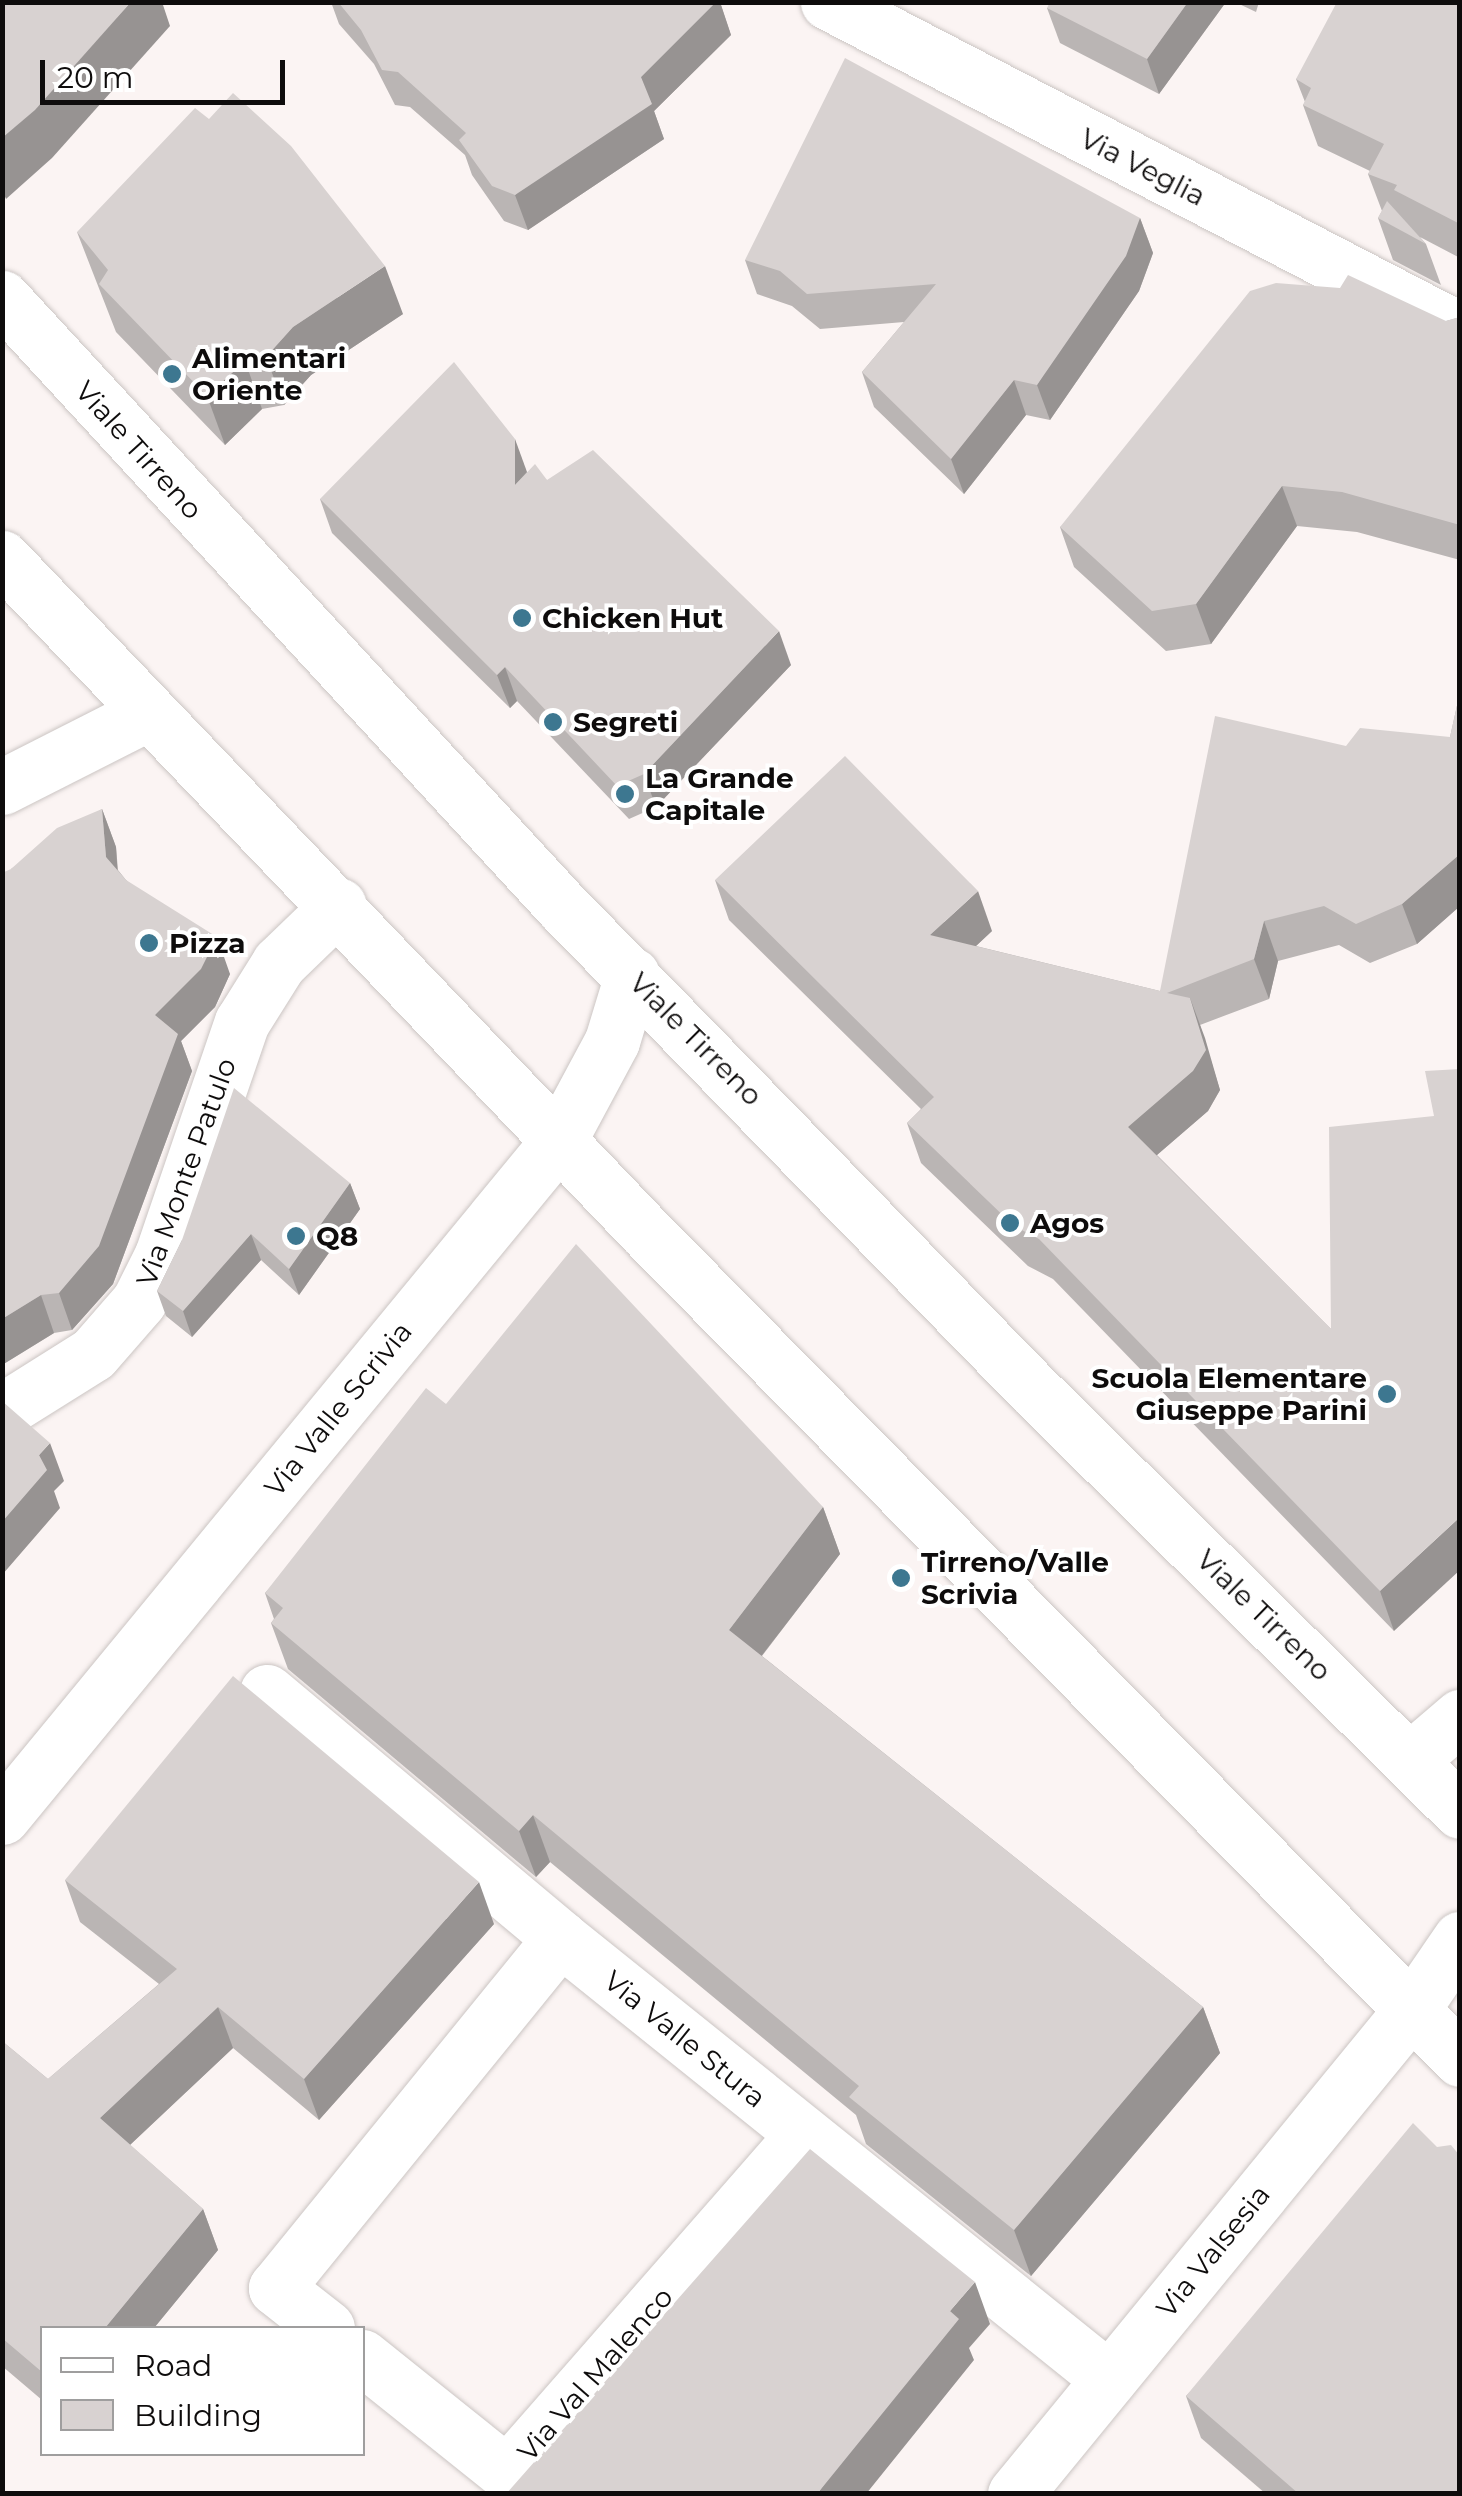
<!DOCTYPE html>
<style>
body{margin:0}
#map{position:relative;width:1462px;height:2496px;overflow:hidden;background:#fbf4f3;font-family:Montserrat,sans-serif}
div>[style]{position:absolute}
[style*='--x']{left:calc(var(--x)*1px);top:calc(var(--y)*1px);width:calc(var(--w)*1px);rotate:calc(var(--a)*1deg)}
.roads{filter:drop-shadow(0 0 2px #cbc5c3) drop-shadow(0 0 2px #cbc5c3)}
.minor>*{height:55px;margin:-27.5px;padding:0 27.5px;transform-origin:27.5px;border-radius:27.5px;background:#fff}
.major>*{height:55px;margin:-27.5px;padding:0 27.5px;transform-origin:27.5px;border-radius:27.5px;background:#fff}
.wall>*{inset:0;background:#bab5b4}
.shaded-wall>*{inset:0;background:#979392}
.building>*{inset:0;background:#d8d2d1}
.dots>*{width:28px;height:28px;translate:-50% -50%;box-sizing:border-box;border:5px solid #fff;border-radius:50%}
span{translate:-50% -50%;white-space:nowrap;text-align:center;line-height:1.15;-webkit-text-stroke:8px #fff;paint-order:stroke}
.street-label{font-size:28px;color:#0e0c0c}
.poi-label{font-size:28px;color:#0e0c0c;font-weight:700}
.left{translate:0 -50%;text-align:left}
.right{translate:-100% -50%;text-align:right}
.frame{position:absolute;inset:0;border:5px solid #0e0c0c;pointer-events:none}
.legend{position:absolute;left:40px;top:2326px;width:325px;height:130px;box-sizing:border-box;background:#fff;border:2px solid #9f9e9e;margin:0;padding:12px 18px;list-style:none;font-size:30px;color:#0e0c0c}
.legend li{display:flex;align-items:center;gap:20px;height:50px}
.legend b{width:50px;border:2px solid #9f9e9e}
.scale{position:absolute;left:40px;top:60px;width:245px;height:45px;box-sizing:border-box;border:5px solid #0e0c0c;border-top:0;padding-left:12px;font-size:30px;line-height:35px;white-space:nowrap;color:#0e0c0c;-webkit-text-stroke:8px #fff;paint-order:stroke}
</style>
<div id="map">
<div class="roads">
<div class="minor">
<i style="--x:828;--y:2;--w:712;--a:27.43"></i>
<i style="--x:2;--y:787;--w:164;--a:-26.9"></i>
<i style="--x:2;--y:1411;--w:107;--a:-32.1"></i>
<i style="--x:93;--y:1354;--w:70;--a:-49"></i>
<i style="--x:139;--y:1301;--w:51;--a:-63.4"></i>
<i style="--x:162;--y:1255;--w:246;--a:-71.1"></i>
<i style="--x:242;--y:1022;--w:70;--a:-57.9"></i>
<i style="--x:279;--y:963;--w:83;--a:-44"></i>
<i style="--x:267;--y:1692;--w:383;--a:40"></i>
<i style="--x:560;--y:1938;--w:704;--a:38.77"></i>
<i style="--x:1411;--y:1759;--w:65;--a:-40.6"></i>
<i style="--x:2;--y:1817;--w:877;--a:-50.55"></i>
<i style="--x:559;--y:1140;--w:112;--a:-61.8"></i>
<i style="--x:612;--y:1041;--w:69;--a:-73.1"></i>
<i style="--x:327;--y:2328;--w:65;--a:-141.9"></i>
<i style="--x:276;--y:2288;--w:451;--a:-50.9"></i>
<i style="--x:362;--y:2357;--w:186;--a:38.7"></i>
<i style="--x:507;--y:2473;--w:449;--a:-48.8"></i>
<i style="--x:1015;--y:2494;--w:627;--a:-50.7"></i>
<i style="--x:1412;--y:2009;--w:85;--a:-55.6"></i>
</div>
<div class="major">
<i style="--x:2;--y:298;--w:824;--a:47.36"></i>
<i style="--x:560;--y:904;--w:675;--a:45.72"></i>
<i style="--x:1031;--y:1387;--w:603;--a:44.66"></i>
<i style="--x:2;--y:558;--w:927;--a:46.31"></i>
<i style="--x:642;--y:1228;--w:1166;--a:45.45"></i>
</div>
</div>
<div class="wall">
<i style="clip-path:polygon(331px 2px,720px 2px,731px 35px,654px 111px,664px 139px,528px 230px,504px 221px,472px 175px,465px 155px,410px 107px,395px 105px,374px 64px,339px 24px)"></i>
<i style="clip-path:polygon(1226px 2px,1159px 94px,1060px 43px,1047px 8px)"></i>
<i style="clip-path:polygon(1235px 2px,1259px 2px,1256px 12px)"></i>
<i style="clip-path:polygon(1460px 2px,1460px 258px,1420px 237px,1426px 244px,1441px 285px,1393px 260px,1378px 218px,1382px 211px,1368px 174px,1370px 171px,1318px 146px,1303px 105px,1305px 102px,1296px 79px)"></i>
<i style="clip-path:polygon(1140px 218px,1153px 253px,1139px 291px,1050px 420px,1026px 415px,964px 494px,874px 407px,862px 372px,904px 322px,820px 329px,792px 306px,757px 294px,745px 260px)"></i>
<i style="clip-path:polygon(77px 232px,403px 314px,311px 375px,284px 405px,262px 409px,225px 445px,116px 332px)"></i>
<i style="clip-path:polygon(1460px 317px,1460px 560px,1357px 532px,1297px 526px,1211px 644px,1166px 651px,1074px 567px,1060px 527px,1446px 321px)"></i>
<i style="clip-path:polygon(527px 472px,547px 480px,791px 665px,656px 807px,629px 819px,517px 701px,510px 708px,332px 533px,320px 499px)"></i>
<i style="clip-path:polygon(1460px 692px,1460px 906px,1417px 944px,1370px 963px,1339px 945px,1278px 961px,1269px 999px,1200px 1025px,1220px 1090px,1208px 1111px,1157px 1155px,1331px 1329px,1434px 1116px,1460px 1069px,1394px 1631px,1053px 1279px,1028px 1266px,921px 1163px,907px 1123px,921px 1109px,729px 920px,715px 880px,992px 931px,976px 946px,1160px 991px,1346px 746px,1450px 737px)"></i>
<i style="clip-path:polygon(102px 809px,116px 847px,118px 870px,126px 880px,230px 974px,215px 1007px,181px 1041px,192px 1071px,113px 1284px,72px 1330px,54px 1333px,2px 1365px,11px 869px)"></i>
<i style="clip-path:polygon(350px 1183px,360px 1209px,299px 1295px,261px 1260px,192px 1337px,166px 1316px,157px 1291px,182px 1240px)"></i>
<i style="clip-path:polygon(446px 1404px,823px 1507px,840px 1554px,762px 1656px,1203px 2007px,1220px 2053px,1031px 2276px,866px 2144px,856px 2115px,550px 1862px,536px 1877px,288px 1669px,271px 1623px,274px 1619px,265px 1593px)"></i>
<i style="clip-path:polygon(65px 1880px,494px 1924px,319px 2120px,233px 2048px,130px 2145px,203px 2209px,218px 2250px,154px 2328px,42px 2328px,42px 2400px,2px 2366px,2px 2041px,48px 2079px,159px 1984px,80px 1922px)"></i>
<i style="clip-path:polygon(1437px 2147px,1460px 2494px,1266px 2494px,1201px 2438px,1186px 2396px)"></i>
</div>
<div class="shaded-wall">
<i style="clip-path:polygon(131px 2px,162px 2px,170px 26px,52px 158px,6px 199px,2px 190px,2px 138px)"></i>
<i style="clip-path:polygon(716px 2px,720px 2px,731px 35px,654px 111px,664px 139px,528px 230px,515px 195px,641px 77px)"></i>
<i style="clip-path:polygon(1188px 2px,1226px 2px,1159px 94px,1147px 59px)"></i>
<i style="clip-path:polygon(1140px 218px,1153px 253px,1139px 291px,1050px 420px,1037px 385px)"></i>
<i style="clip-path:polygon(385px 266px,403px 314px,311px 375px,284px 405px,266px 357px,293px 327px)"></i>
<i style="clip-path:polygon(245px 361px,262px 409px,225px 445px,207px 396px)"></i>
<i style="clip-path:polygon(1014px 380px,1026px 415px,964px 494px,951px 459px)"></i>
<i style="clip-path:polygon(515px 439px,527px 472px,515px 485px)"></i>
<i style="clip-path:polygon(1282px 486px,1297px 526px,1211px 644px,1196px 604px)"></i>
<i style="clip-path:polygon(779px 631px,791px 665px,656px 807px,644px 774px)"></i>
<i style="clip-path:polygon(505px 667px,517px 701px,510px 708px,497px 675px)"></i>
<i style="clip-path:polygon(102px 809px,116px 847px,119px 894px,106px 857px)"></i>
<i style="clip-path:polygon(1460px 854px,1460px 906px,1417px 944px,1402px 904px)"></i>
<i style="clip-path:polygon(978px 891px,992px 931px,945px 975px,930px 935px)"></i>
<i style="clip-path:polygon(1264px 921px,1278px 961px,1269px 999px,1254px 959px)"></i>
<i style="clip-path:polygon(217px 937px,230px 974px,215px 1007px,181px 1041px,192px 1071px,113px 1284px,72px 1330px,59px 1293px,155px 1015px)"></i>
<i style="clip-path:polygon(1190px 998px,1205px 1038px,1220px 1090px,1208px 1111px,1143px 1167px,1128px 1127px)"></i>
<i style="clip-path:polygon(350px 1183px,360px 1209px,299px 1295px,289px 1269px)"></i>
<i style="clip-path:polygon(251px 1234px,261px 1260px,192px 1337px,183px 1311px)"></i>
<i style="clip-path:polygon(41px 1295px,54px 1333px,2px 1365px,2px 1319px)"></i>
<i style="clip-path:polygon(50px 1443px,64px 1481px,54px 1491px,60px 1508px,2px 1575px,2px 1522px,39px 1455px)"></i>
<i style="clip-path:polygon(823px 1507px,840px 1554px,746px 1676px,729px 1630px)"></i>
<i style="clip-path:polygon(1460px 1517px,1460px 1570px,1394px 1631px,1380px 1591px)"></i>
<i style="clip-path:polygon(533px 1815px,550px 1862px,536px 1877px,519px 1831px)"></i>
<i style="clip-path:polygon(479px 1882px,494px 1924px,319px 2120px,304px 2079px)"></i>
<i style="clip-path:polygon(218px 2007px,233px 2048px,115px 2159px,100px 2118px)"></i>
<i style="clip-path:polygon(1203px 2007px,1220px 2053px,1031px 2276px,1014px 2230px)"></i>
<i style="clip-path:polygon(203px 2209px,218px 2250px,154px 2328px,105px 2328px)"></i>
<i style="clip-path:polygon(975px 2282px,990px 2324px,969px 2348px,974px 2360px,866px 2494px,817px 2494px,950px 2311px)"></i>
</div>
<div class="building">
<i style="clip-path:polygon(2px 2px,131px 2px,35px 110px,2px 138px)"></i>
<i style="clip-path:polygon(338px 2px,716px 2px,641px 77px,652px 104px,515px 195px,492px 186px,459px 140px,466px 133px,398px 72px,382px 70px,361px 30px)"></i>
<i style="clip-path:polygon(1050px 2px,1188px 2px,1147px 59px,1047px 8px)"></i>
<i style="clip-path:polygon(1337px 2px,1460px 2px,1460px 224px,1394px 190px,1397px 185px,1368px 174px,1384px 144px,1303px 105px,1311px 88px,1296px 79px)"></i>
<i style="clip-path:polygon(845px 58px,1140px 218px,1126px 256px,1037px 385px,1014px 380px,951px 459px,862px 372px,936px 284px,807px 294px,780px 271px,745px 260px)"></i>
<i style="clip-path:polygon(233px 93px,291px 146px,385px 266px,293px 327px,266px 357px,245px 361px,207px 396px,99px 284px,108px 270px,77px 232px,195px 108px,209px 119px)"></i>
<i style="clip-path:polygon(1387px 201px,1426px 244px,1378px 218px)"></i>
<i style="clip-path:polygon(1348px 275px,1446px 321px,1460px 317px,1460px 525px,1342px 492px,1282px 486px,1196px 604px,1152px 611px,1060px 527px,1250px 291px,1276px 283px,1340px 288px)"></i>
<i style="clip-path:polygon(454px 362px,515px 439px,515px 485px,535px 464px,547px 480px,593px 450px,779px 631px,644px 774px,617px 786px,505px 667px,497px 675px,320px 499px)"></i>
<i style="clip-path:polygon(1460px 692px,1460px 854px,1402px 904px,1356px 924px,1324px 906px,1264px 921px,1254px 959px,1167px 993px,1190px 998px,1206px 1050px,1193px 1071px,1128px 1127px,1331px 1329px,1329px 1127px,1434px 1116px,1425px 1071px,1460px 1069px,1460px 1517px,1380px 1591px,1039px 1239px,1014px 1226px,907px 1123px,934px 1097px,715px 880px,845px 756px,978px 891px,930px 935px,1160px 991px,1215px 716px,1346px 746px,1360px 728px,1450px 737px)"></i>
<i style="clip-path:polygon(102px 809px,106px 857px,126px 880px,217px 937px,201px 969px,155px 1015px,178px 1034px,99px 1246px,59px 1293px,41px 1295px,2px 1319px,2px 873px,11px 869px,57px 828px)"></i>
<i style="clip-path:polygon(234px 1088px,350px 1183px,289px 1269px,251px 1234px,183px 1311px,157px 1291px,182px 1240px)"></i>
<i style="clip-path:polygon(576px 1244px,823px 1507px,729px 1630px,1203px 2007px,1014px 2230px,849px 2097px,859px 2086px,533px 1815px,519px 1831px,271px 1623px,283px 1608px,265px 1593px,426px 1388px,446px 1404px)"></i>
<i style="clip-path:polygon(2px 1401px,50px 1443px,39px 1455px,47px 1470px,2px 1522px)"></i>
<i style="clip-path:polygon(233px 1676px,479px 1882px,304px 2079px,218px 2007px,100px 2118px,203px 2209px,105px 2328px,42px 2328px,42px 2372px,2px 2338px,2px 2041px,48px 2079px,177px 1969px,65px 1880px)"></i>
<i style="clip-path:polygon(1413px 2123px,1437px 2147px,1451px 2145px,1460px 2156px,1460px 2494px,1299px 2494px,1186px 2396px)"></i>
<i style="clip-path:polygon(810px 2149px,975px 2282px,950px 2311px,959px 2319px,817px 2494px,506px 2494px)"></i>
</div>
<div class="dots">
<i style="left:172px;top:374px;background:#3d7790"></i>
<i style="left:522px;top:618px;background:#3d7790"></i>
<i style="left:553px;top:722px;background:#3d7790"></i>
<i style="left:625px;top:794px;background:#3d7790"></i>
<i style="left:149px;top:943px;background:#3d7790"></i>
<i style="left:1010px;top:1223px;background:#3d7790"></i>
<i style="left:296px;top:1236px;background:#3d7790"></i>
<i style="left:1387px;top:1394px;background:#3d7790"></i>
<i style="left:901px;top:1578px;background:#3d7790"></i>
</div>
<div class="street-label">
<span style="left:1143px;top:167px;rotate:27deg">Via Veglia</span>
<span style="left:139px;top:450px;rotate:48deg">Viale Tirreno</span>
<span style="left:696px;top:1039px;rotate:45deg">Viale Tirreno</span>
<span style="left:186px;top:1172px;rotate:-70deg">Via Monte Patulo</span>
<span style="left:338px;top:1409px;rotate:-51deg">Via Valle Scrivia</span>
<span style="left:1264px;top:1615px;rotate:44deg">Viale Tirreno</span>
<span style="left:685px;top:2039px;rotate:39deg">Via Valle Stura</span>
<span style="left:1213px;top:2251px;rotate:-51deg">Via Valsesia</span>
<span style="left:595px;top:2374px;rotate:-49deg">Via Val Malenco</span>
</div>
<div class="poi-label">
<span class="left" style="left:192px;top:374px">Alimentari<br>Oriente</span>
<span class="left" style="left:542px;top:618px">Chicken Hut</span>
<span class="left" style="left:573px;top:722px">Segreti</span>
<span class="left" style="left:645px;top:794px">La Grande<br>Capitale</span>
<span class="left" style="left:169px;top:943px">Pizza</span>
<span class="left" style="left:1030px;top:1223px">Agos</span>
<span class="left" style="left:316px;top:1236px">Q8</span>
<span class="right" style="left:1367px;top:1394px">Scuola Elementare<br>Giuseppe Parini</span>
<span class="left" style="left:921px;top:1578px">Tirreno/Valle<br>Scrivia</span>
</div>
<div class="frame"></div>
<ul class="legend">
<li><b style="height:12px;background:#fff"></b>Road</li>
<li><b style="height:28px;background:#d8d2d1"></b>Building</li>
</ul>
<div class="scale">20 m</div>
</div>
